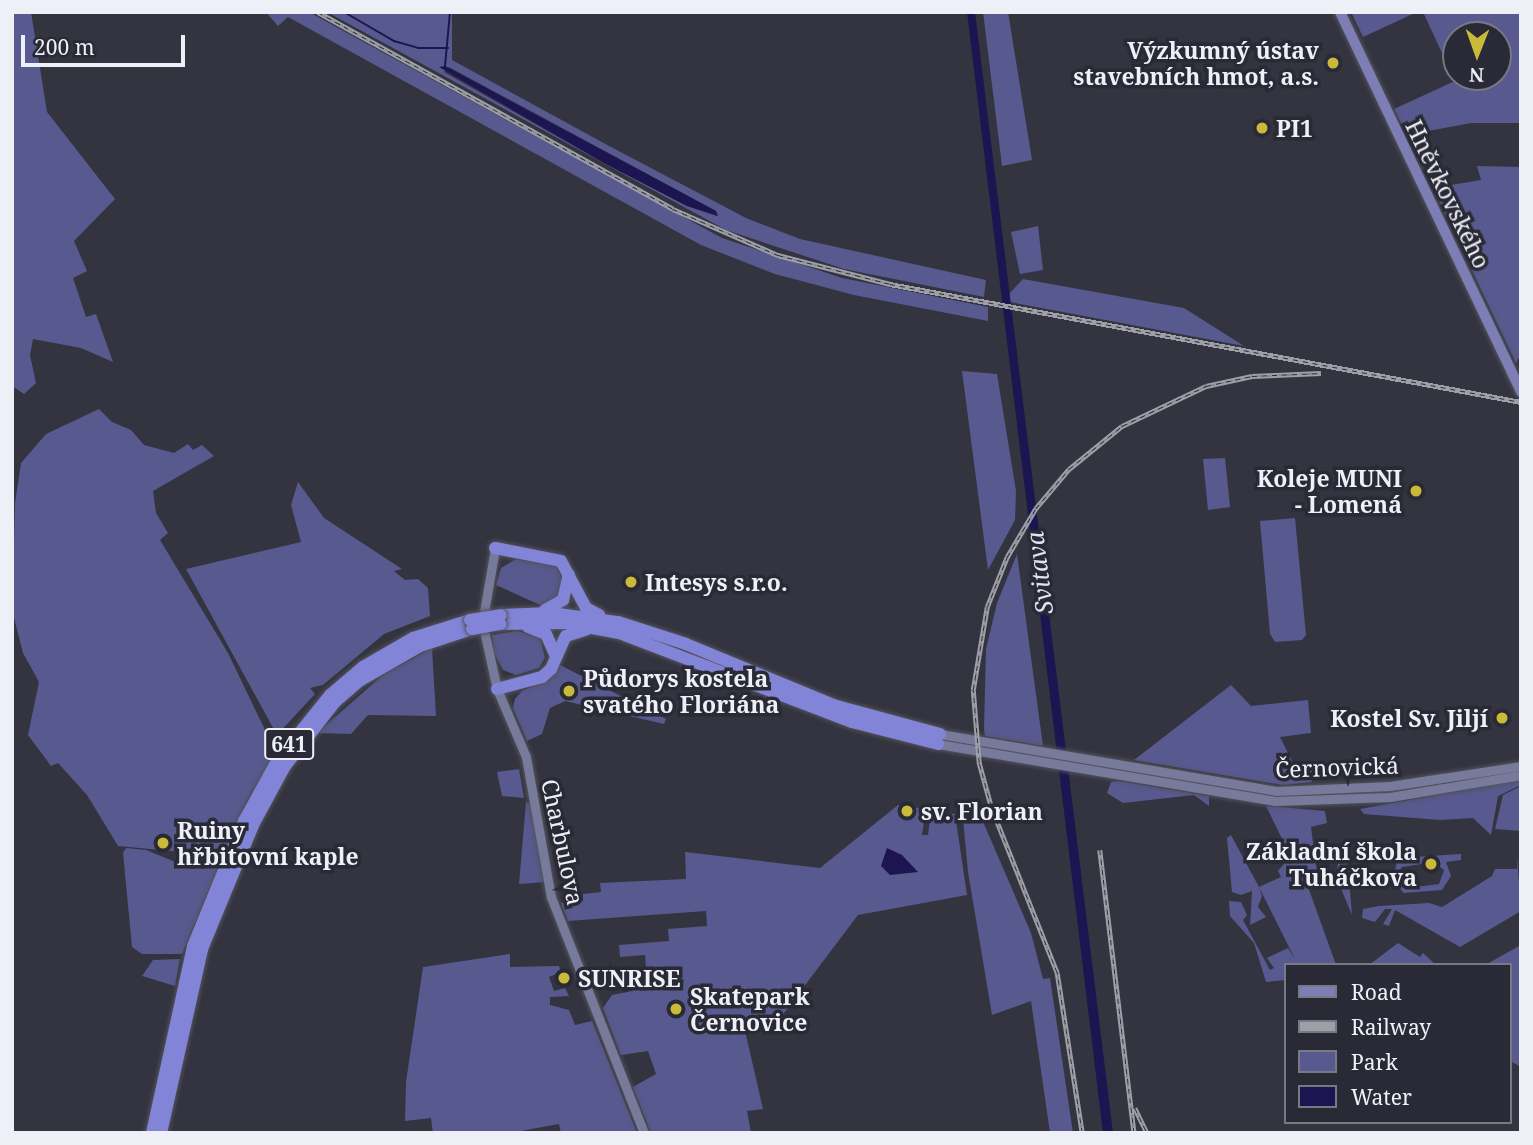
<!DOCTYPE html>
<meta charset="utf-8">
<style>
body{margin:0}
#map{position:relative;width:1533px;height:1145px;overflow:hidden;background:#33343f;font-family:"Noto Serif",serif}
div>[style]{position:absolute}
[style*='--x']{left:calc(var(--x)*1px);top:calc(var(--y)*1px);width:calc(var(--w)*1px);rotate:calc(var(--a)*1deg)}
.green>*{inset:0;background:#58598f}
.water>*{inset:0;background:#1d1551}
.stream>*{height:2px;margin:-1px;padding:0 1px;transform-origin:1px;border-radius:1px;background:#1d1551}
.roads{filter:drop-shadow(0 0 2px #52535c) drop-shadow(0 0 2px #52535c)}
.secondary>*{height:9px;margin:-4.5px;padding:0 4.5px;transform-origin:4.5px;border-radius:4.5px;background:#787a9c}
.primary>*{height:10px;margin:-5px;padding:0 5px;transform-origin:5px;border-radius:5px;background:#7c7eb5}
.highway>*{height:12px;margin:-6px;padding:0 6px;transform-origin:6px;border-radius:6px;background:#8284d7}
.rail>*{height:4.5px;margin-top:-2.25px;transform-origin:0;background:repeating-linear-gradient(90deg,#292a35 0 5px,#9e9fa7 0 10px);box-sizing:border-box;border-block:2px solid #9e9fa7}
.bridges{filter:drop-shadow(0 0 2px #52535c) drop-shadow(0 0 2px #52535c)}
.highway-bridge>*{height:12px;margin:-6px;padding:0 6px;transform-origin:6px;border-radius:6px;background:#8284d7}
.dots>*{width:19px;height:19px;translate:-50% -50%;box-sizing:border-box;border:4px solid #292a35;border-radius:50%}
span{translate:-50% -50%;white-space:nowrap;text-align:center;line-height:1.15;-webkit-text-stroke:7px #292a35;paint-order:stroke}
.shield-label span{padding:2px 5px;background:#292a35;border:2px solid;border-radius:5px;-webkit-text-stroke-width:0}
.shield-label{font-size:21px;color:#eff0f7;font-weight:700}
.poi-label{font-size:23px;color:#eff0f7;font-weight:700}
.right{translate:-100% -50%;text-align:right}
.left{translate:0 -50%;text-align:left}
.street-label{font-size:23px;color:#eff0f7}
.water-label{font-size:24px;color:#e0e2f6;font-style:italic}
.frame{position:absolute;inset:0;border:14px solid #eff0f7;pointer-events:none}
.legend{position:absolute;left:1284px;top:963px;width:228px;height:161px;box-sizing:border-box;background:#292a35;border:2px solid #787983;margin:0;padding:9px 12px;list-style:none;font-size:21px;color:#eff0f7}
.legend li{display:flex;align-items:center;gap:14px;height:35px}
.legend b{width:35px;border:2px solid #787983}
.north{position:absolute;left:1442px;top:21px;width:70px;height:70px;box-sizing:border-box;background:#292a35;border:2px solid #787983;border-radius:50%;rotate:181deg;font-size:19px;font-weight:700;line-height:28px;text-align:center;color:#eff0f7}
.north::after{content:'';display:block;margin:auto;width:24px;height:32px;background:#caba39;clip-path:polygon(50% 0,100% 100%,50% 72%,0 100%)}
.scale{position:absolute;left:21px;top:35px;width:164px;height:32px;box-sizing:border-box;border:4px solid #eff0f7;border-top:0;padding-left:9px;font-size:21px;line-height:24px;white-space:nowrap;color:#eff0f7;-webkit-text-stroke:5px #292a35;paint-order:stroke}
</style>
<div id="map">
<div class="green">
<i style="clip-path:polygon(12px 12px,31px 12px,47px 112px,115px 199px,74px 241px,87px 271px,73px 278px,86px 317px,96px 314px,113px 362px,81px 348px,33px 339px,30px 355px,36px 383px,24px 394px,12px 386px)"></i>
<i style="clip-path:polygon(266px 12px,309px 12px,722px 238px,842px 278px,988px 307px,988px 321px,854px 295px,775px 274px,701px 245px,288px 17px,278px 26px)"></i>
<i style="clip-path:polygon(evenodd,327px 12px,452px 12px,452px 60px,611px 147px,746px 218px,800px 239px,986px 280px,984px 297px,844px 269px,726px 230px,327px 12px,449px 67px,716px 211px,717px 216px,687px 206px,604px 163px,444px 72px,449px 67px)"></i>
<i style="clip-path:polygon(983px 12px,1008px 12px,1032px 160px,1002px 166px)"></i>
<i style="clip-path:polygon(1351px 12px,1417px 12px,1363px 37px)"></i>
<i style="clip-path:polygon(evenodd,1423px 12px,1521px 12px,1521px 123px,1471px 123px,1407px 135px,1394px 109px,1455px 81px,1423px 12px,1498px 35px,1498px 77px,1456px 77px,1456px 35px,1498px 35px)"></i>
<i style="clip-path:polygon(1477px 166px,1521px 167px,1521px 354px,1516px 363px,1433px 188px,1481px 180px)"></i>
<i style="clip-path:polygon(1038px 226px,1043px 270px,1020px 274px,1011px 232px)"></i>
<i style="clip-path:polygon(1023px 279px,1184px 308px,1244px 346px,1010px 302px,1009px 294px)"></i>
<i style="clip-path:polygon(962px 371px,997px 374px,1016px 491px,1015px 520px,988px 570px)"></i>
<i style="clip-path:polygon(99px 409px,112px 422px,131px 430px,144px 445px,174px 453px,188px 444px,193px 450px,202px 445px,214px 456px,153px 491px,156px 513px,168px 533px,160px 540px,228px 653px,267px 734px,273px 742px,282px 743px,246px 802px,182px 954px,142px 954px,132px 947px,123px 853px,126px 848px,146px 850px,178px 863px,183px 854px,204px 854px,118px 846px,87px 795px,58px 763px,51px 766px,28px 735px,39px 682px,23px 653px,12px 610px,15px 503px,21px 463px,46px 434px)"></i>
<i style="clip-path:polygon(1225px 458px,1230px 507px,1208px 510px,1203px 459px)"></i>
<i style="clip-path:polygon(298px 482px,324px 518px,402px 569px,394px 571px,405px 580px,418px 579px,428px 588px,430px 616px,384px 634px,323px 685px,310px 688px,315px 694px,277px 735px,186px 569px,301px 542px,291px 505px)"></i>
<i style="clip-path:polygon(1295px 518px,1306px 635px,1302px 640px,1275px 642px,1270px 634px,1260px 521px)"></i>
<i style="clip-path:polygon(1017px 554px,1043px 746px,985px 736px,984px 729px,986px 649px,997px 603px)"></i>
<i style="clip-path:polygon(516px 559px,556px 565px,566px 587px,550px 605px,540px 605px,496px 585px,501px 568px)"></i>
<i style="clip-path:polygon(517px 631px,540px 637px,545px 658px,539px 668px,516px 675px,503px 670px,494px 653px,492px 635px)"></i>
<i style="clip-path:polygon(432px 648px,436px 716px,368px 715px,351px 734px,317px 733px,383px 675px)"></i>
<i style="clip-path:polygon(558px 664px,666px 719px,664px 724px,565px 701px,550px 708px,542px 734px,527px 741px,513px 708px,515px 699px,522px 691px,550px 678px)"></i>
<i style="clip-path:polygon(1231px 685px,1251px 706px,1308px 700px,1311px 733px,1280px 737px,1296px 769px,1313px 768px,1312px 782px,1283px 785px,1134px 760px)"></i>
<i style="clip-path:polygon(519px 769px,524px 798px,502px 796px,497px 772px)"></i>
<i style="clip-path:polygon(1521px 780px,1521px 785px,1498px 796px,1491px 835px,1473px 818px,1440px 820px,1364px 814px,1360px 809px)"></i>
<i style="clip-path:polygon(1118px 781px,1209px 796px,1209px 806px,1194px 795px,1123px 803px,1107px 793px,1111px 782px)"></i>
<i style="clip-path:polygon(1521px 786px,1521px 831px,1495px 829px,1503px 795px)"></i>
<i style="clip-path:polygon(526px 802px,533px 805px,546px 882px,519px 884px)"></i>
<i style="clip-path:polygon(898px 805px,926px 809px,922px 835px,928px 835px,931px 810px,955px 814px,967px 895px,858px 915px,781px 1017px,743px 1022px,763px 1109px,747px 1111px,751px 1133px,651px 1133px,633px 1087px,656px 1074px,648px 1051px,621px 1055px,603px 1008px,612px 995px,632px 991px,646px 968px,645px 955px,620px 957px,619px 945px,669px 941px,668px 929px,707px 926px,706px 911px,568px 921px,561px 903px,583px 901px,583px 894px,601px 892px,600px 883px,686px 879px,685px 852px,820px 868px)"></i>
<i style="clip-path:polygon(1266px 806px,1325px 811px,1327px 823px,1311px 827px,1316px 866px,1329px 866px,1329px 876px,1307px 884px,1336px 965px,1286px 965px,1286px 980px,1266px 982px,1254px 943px,1230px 916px,1229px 901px,1241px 902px,1247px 915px,1243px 920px,1270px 970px,1274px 968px,1267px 958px,1288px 948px,1295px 959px,1259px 887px,1262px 896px,1258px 907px,1266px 917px,1250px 925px,1252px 891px,1241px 895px,1232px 892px,1227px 838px,1231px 835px,1259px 887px,1281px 877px,1278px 871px,1288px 859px,1287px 849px)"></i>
<i style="clip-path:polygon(966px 815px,981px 817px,1031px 933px,1043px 979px,1050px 978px,1073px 1133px,1050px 1133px,1031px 1001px,992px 1015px,968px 872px,963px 819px)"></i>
<i style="clip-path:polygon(1348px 838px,1350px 843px,1346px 842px,1352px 915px,1337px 879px,1338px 860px,1344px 845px)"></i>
<i style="clip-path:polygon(evenodd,1461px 854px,1461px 860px,1446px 862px,1451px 876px,1442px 890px,1404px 893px,1392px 881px,1398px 858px,1461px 854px,1434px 862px,1444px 870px,1439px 884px,1408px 888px,1400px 884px,1397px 876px,1402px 867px,1434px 862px)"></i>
<i style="clip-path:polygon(1517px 856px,1521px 911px,1460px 947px,1395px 910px,1389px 926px,1383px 924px,1392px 909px,1385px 909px,1375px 922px,1362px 918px,1363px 909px,1379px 906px,1429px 903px,1442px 907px,1492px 876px,1495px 869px,1517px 869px)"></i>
<i style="clip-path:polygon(1398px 943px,1420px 957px,1423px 953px,1436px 965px,1369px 965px)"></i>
<i style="clip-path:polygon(1521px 945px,1521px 1067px,1510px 1061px,1510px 965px,1485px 965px)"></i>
<i style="clip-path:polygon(510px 954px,510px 967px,559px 966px,561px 972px,549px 977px,554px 991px,565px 988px,569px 996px,550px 997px,550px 1005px,569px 1010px,575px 1025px,592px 1021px,637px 1133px,561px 1133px,559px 1124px,510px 1133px,433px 1133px,431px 1118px,405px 1121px,406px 1082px,423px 967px)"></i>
<i style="clip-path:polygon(180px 959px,175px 986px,142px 976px,153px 960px)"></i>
</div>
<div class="water">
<i style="clip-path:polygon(967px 12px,975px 12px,1113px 1133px,1103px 1133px)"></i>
<i style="clip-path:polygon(445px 66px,716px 211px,718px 216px,687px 206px,604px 163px,439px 67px)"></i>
<i style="clip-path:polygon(887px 848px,902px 855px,918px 872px,890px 875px,881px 866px)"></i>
</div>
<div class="stream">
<i style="--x:344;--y:12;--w:58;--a:30.1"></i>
<i style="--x:394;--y:41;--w:25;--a:16"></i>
<i style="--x:418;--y:48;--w:30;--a:0"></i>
<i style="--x:445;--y:66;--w:54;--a:-84.7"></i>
</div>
<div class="roads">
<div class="secondary">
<i style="--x:484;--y:612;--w:65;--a:-80.2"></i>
<i style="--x:485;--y:635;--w:55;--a:77.5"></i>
<i style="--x:497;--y:689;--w:74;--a:66.9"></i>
<i style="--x:526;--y:757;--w:142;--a:79.9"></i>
<i style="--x:551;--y:897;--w:254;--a:68.5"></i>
<i style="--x:940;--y:734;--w:341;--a:9.6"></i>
<i style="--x:1276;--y:791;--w:114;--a:-2.5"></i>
<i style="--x:1390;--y:786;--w:133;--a:-8.7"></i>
<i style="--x:938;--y:744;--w:342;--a:9.6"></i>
<i style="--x:1275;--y:801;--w:115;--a:-2"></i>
<i style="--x:1390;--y:797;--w:133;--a:-9.5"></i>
</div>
<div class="primary">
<i style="--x:1340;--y:12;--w:421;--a:64.5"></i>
</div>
<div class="highway">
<i style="--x:495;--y:548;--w:67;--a:11.1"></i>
<i style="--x:561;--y:561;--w:53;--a:62"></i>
<i style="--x:586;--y:608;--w:15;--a:28"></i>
<i style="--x:545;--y:610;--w:21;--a:-29"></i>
<i style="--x:563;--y:600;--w:26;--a:-77"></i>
<i style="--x:501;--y:615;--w:50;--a:-2.3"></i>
<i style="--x:551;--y:613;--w:68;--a:7.7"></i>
<i style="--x:618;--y:622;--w:71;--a:17.9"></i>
<i style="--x:686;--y:644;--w:159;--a:22.5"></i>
<i style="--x:833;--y:705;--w:111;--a:15.2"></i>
<i style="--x:501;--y:624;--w:65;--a:-0.9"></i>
<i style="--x:566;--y:623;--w:54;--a:10.7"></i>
<i style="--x:619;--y:633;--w:249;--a:20.9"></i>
<i style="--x:852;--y:722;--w:89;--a:14.3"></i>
<i style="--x:528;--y:627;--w:19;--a:21"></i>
<i style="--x:546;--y:634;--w:22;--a:66"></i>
<i style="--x:497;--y:689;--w:47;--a:-14.9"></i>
<i style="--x:542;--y:677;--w:12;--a:-42"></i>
<i style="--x:551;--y:669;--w:36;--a:-66"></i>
<i style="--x:566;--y:636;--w:22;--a:-18"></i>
<i style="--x:152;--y:1133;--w:191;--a:-77.6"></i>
<i style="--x:193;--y:946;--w:135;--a:-67.8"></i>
<i style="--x:244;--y:821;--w:68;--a:-61.2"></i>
<i style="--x:277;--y:761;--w:85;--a:-51.2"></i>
<i style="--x:330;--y:695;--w:43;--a:-40.3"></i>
<i style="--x:363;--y:667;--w:58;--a:-30.1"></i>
<i style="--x:413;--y:638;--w:60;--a:-17.5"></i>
<i style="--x:161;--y:1133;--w:189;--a:-77.4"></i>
<i style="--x:202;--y:949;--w:134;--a:-67.6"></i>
<i style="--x:253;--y:825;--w:67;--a:-61.5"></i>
<i style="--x:285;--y:766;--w:81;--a:-52"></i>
<i style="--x:335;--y:702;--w:32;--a:-41"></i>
<i style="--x:359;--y:681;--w:70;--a:-29.8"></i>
<i style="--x:420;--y:646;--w:55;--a:-18.1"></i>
</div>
</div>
<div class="rail">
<i style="--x:318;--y:12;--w:406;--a:29"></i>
<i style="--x:673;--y:209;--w:115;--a:23.7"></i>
<i style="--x:778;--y:255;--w:116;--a:14.5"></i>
<i style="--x:890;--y:284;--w:642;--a:10.59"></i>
<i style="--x:1100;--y:850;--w:285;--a:83.1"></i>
<i style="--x:1135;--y:1108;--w:28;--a:64"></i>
<i style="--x:1082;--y:1133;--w:162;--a:-98.9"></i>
<i style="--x:1057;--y:973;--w:179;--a:-111.7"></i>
<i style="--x:991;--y:807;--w:46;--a:-105.3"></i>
<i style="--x:979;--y:763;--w:73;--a:-94.7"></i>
<i style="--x:973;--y:690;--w:84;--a:-80.4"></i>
<i style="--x:987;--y:607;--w:54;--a:-68.2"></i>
<i style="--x:1007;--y:557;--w:57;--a:-59.4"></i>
<i style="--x:1036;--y:508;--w:51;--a:-49.8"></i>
<i style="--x:1069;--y:469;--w:68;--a:-39.1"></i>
<i style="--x:1122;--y:426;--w:93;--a:-25.5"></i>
<i style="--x:1206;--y:386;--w:47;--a:-12.3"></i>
<i style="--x:1252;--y:376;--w:69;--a:-2.5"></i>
</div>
<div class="bridges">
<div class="highway-bridge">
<i style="--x:470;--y:620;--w:31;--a:-9"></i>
<i style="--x:472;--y:629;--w:29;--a:-10"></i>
</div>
</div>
<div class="dots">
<i style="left:1333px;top:63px;background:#caba39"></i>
<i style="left:1262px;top:128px;background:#caba39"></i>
<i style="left:1416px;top:491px;background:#caba39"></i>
<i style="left:631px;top:582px;background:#caba39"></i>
<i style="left:569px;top:691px;background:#caba39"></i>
<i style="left:1502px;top:718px;background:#caba39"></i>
<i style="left:907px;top:811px;background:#caba39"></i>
<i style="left:163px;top:843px;background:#caba39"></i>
<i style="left:1431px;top:864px;background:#caba39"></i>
<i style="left:564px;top:978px;background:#caba39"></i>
<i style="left:676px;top:1009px;background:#caba39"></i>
</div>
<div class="shield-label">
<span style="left:289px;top:744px">641</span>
</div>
<div class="poi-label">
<span class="right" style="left:1319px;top:63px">Výzkumný ústav<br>stavebních hmot, a.s.</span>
<span class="left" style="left:1276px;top:128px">PI1</span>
<span class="right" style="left:1402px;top:491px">Koleje MUNI<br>- Lomená</span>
<span class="left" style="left:645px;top:582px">Intesys s.r.o.</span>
<span class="left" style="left:583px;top:691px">Půdorys kostela<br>svatého Floriána</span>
<span class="right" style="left:1488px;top:718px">Kostel Sv. Jiljí</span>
<span class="left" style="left:921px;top:811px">sv. Florian</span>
<span class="left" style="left:177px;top:843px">Ruiny<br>hřbitovní kaple</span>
<span class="right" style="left:1417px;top:864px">Základní škola<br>Tuháčkova</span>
<span class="left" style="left:578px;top:978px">SUNRISE</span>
<span class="left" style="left:690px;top:1009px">Skatepark<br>Černovice</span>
</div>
<div class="street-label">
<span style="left:1448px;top:194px;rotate:64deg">Hněvkovského</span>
<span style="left:1337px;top:767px;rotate:-2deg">Černovická</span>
<span style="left:563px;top:842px;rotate:78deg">Charbulova</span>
</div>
<div class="water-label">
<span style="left:1039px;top:573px;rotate:-97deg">Svitava</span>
</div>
<div class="frame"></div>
<ul class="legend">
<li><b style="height:9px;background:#7c7eb5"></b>Road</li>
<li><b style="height:9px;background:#9e9fa7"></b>Railway</li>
<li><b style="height:19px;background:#58598f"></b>Park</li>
<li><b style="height:19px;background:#1d1551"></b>Water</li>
</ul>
<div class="north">N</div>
<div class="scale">200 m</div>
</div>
